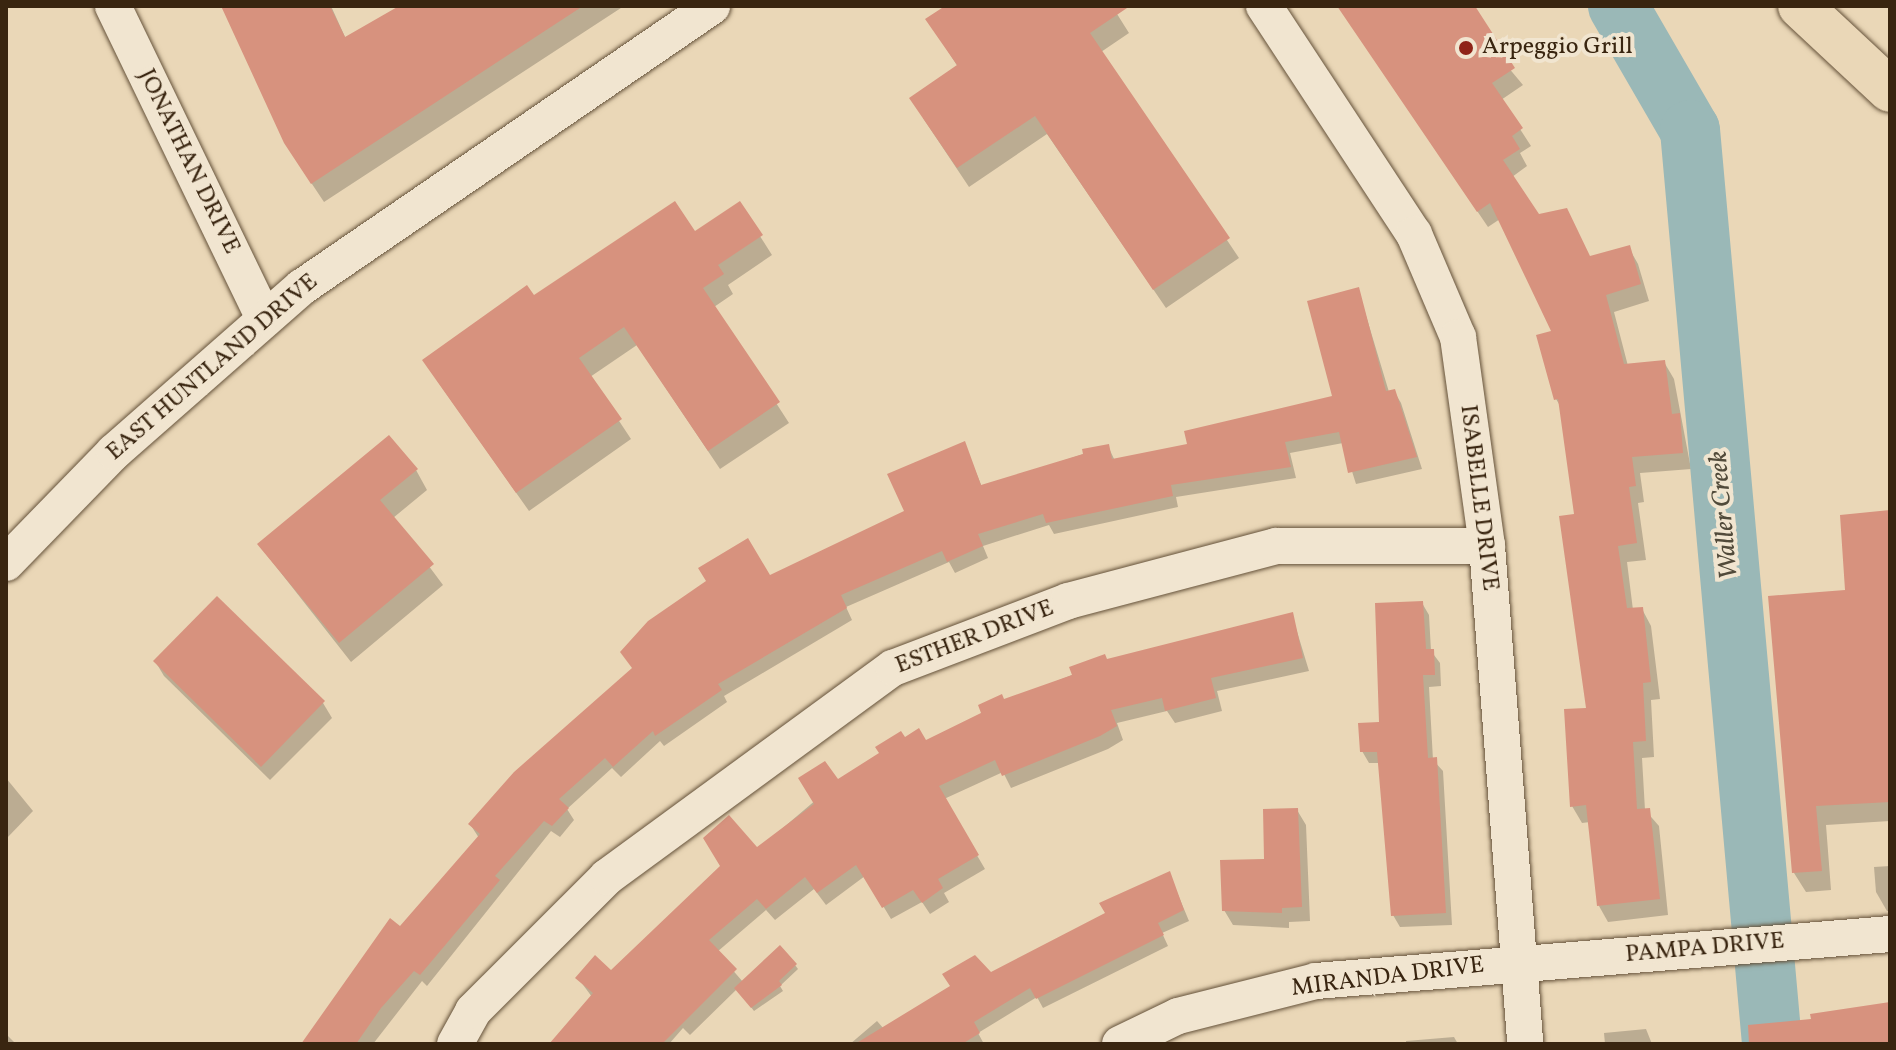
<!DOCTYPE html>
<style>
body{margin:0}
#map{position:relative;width:1896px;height:1050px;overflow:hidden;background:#ead7b7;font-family:Vollkorn,serif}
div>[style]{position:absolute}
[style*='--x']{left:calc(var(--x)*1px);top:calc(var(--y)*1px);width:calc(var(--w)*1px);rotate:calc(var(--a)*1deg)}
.shadow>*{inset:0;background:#0003}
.river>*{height:60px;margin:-30px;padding:0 30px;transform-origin:30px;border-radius:30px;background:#9ab8b7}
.building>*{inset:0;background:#d7927e}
.roads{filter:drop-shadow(0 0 2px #65523a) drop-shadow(0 0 2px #65523a)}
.minor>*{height:36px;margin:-18px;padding:0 18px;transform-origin:18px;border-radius:18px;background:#f1e5d0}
.major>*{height:44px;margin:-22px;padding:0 22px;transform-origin:22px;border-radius:22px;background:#ead7b7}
.dots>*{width:22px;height:22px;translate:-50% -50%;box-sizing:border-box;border:4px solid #f1e5d0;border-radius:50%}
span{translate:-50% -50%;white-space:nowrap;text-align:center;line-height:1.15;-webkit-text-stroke:8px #f1e5d0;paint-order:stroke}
.poi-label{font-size:24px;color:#392510}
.left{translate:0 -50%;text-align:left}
.street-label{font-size:24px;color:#392510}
.water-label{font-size:26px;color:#514a3a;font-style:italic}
.frame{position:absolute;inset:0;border:8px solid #392510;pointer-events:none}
</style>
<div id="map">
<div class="shadow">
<i style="clip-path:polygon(240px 6px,331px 6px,346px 39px,403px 6px,624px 6px,324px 202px,298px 163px)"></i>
<i style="clip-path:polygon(948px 6px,1112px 6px,1129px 33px,1101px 52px,1239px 258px,1166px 308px,1047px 134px,969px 187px,923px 118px,958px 67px,928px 20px)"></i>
<i style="clip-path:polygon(1338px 6px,1457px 6px,1523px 85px,1501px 100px,1531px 146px,1520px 153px,1527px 166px,1512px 177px,1539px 216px,1591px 258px,1629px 248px,1638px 264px,1649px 301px,1614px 312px,1628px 366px,1664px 362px,1674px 379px,1691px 469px,1640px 473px,1644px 502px,1638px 503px,1646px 560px,1627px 562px,1633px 610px,1642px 609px,1651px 626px,1660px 699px,1651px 700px,1654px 757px,1642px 758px,1645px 810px,1659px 826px,1668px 915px,1608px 922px,1599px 906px,1590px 822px,1582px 823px,1572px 806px,1588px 709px,1576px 515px,1562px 409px,1556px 399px,1554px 332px,1500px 219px,1488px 227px)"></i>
<i style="clip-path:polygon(739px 203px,772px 255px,728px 285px,733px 294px,714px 307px,789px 423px,720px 469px,637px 345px,590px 377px,631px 439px,529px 511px,436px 379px,534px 298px,695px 234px)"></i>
<i style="clip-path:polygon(1358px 289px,1389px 392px,1394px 391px,1401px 403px,1422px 469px,1356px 484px,1343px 443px,1290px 453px,1296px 478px,1176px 497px,1178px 507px,1054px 534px,1049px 525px,983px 546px,988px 558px,955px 573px,949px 562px,846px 607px,852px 620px,724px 696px,727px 702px,664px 746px,660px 741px,621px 777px,612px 768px,567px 809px,574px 820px,560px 837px,551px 831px,427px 986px,422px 981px,373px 1044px,302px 1044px,390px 921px,400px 928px,479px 838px,470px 824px,770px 577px,906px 512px,964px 443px,982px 487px,1108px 446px,1115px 461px,1189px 446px,1334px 397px)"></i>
<i style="clip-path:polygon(416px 470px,427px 490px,393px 518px,443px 585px,351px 662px,259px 545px)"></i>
<i style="clip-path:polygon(1890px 512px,1890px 821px,1826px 825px,1831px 890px,1806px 892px,1794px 873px,1847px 591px)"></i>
<i style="clip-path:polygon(1422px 603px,1429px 615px,1431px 651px,1440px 663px,1441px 686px,1429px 687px,1433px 760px,1443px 771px,1452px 925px,1400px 927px,1393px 915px,1380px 763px,1369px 763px,1362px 751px,1382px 724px)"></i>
<i style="clip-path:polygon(1292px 615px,1309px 671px,1217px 691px,1222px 711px,1175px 723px,1167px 711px,1117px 723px,1123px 740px,1108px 749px,1011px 788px,1003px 772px,944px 799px,985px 869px,944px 893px,949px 902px,930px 914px,922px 902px,891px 919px,865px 876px,826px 905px,814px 889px,775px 920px,766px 910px,717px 952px,743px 982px,795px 965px,798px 969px,780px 986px,783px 991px,754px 1011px,737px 989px,690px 1035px,683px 1028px,669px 1044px,557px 1044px,592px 997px,578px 978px,612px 973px,837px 782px,904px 740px,925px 742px,1004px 702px,1107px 661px)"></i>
<i style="clip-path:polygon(155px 661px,323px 703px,332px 718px,270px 780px,164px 676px)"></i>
<i style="clip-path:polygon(6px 778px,33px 811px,6px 839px)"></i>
<i style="clip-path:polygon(1297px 810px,1306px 825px,1310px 921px,1289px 922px,1289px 928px,1233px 925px,1224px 910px,1266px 861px)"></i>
<i style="clip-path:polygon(1890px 866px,1890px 911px,1887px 911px,1876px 892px,1874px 867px)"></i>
<i style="clip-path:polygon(1169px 873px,1189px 921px,1162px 933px,1168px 946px,1043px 1008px,1037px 997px,978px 1033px,984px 1044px,850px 1044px,877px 1021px,884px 1029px,1107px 914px)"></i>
<i style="clip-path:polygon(1646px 1029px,1652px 1044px,1605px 1044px,1604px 1033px)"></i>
<i style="clip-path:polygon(6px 1034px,16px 1044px,6px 1044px)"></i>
<i style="clip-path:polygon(1454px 1037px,1458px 1044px,1406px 1044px,1406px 1041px)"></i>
</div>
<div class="river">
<i style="--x:1618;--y:6;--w:143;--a:59.9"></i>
<i style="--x:1690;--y:130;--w:918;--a:84.87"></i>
</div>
<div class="building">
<i style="clip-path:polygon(221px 6px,330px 6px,345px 37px,399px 6px,583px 6px,311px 184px,284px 143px)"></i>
<i style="clip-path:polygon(945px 6px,1130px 6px,1090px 33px,1230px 238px,1153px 290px,1035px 116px,957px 168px,909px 98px,957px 65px,925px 19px)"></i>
<i style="clip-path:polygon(1337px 6px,1475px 6px,1515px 68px,1492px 83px,1523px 128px,1512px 136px,1520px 149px,1503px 160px,1539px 214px,1567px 208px,1590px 256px,1630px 245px,1641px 284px,1606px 295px,1624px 364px,1665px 360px,1672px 414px,1680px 413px,1683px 453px,1632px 457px,1636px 486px,1629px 487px,1637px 543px,1618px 546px,1627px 608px,1643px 607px,1651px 682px,1643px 683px,1646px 741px,1633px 742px,1637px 809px,1650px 808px,1660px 899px,1597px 906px,1586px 805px,1570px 807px,1564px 709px,1586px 708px,1559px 516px,1574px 514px,1558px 399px,1554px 400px,1536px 335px,1551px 331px,1490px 203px,1477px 212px)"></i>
<i style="clip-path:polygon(675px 201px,695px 231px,740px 201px,763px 235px,718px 265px,724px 274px,703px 288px,780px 402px,708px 451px,624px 327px,579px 358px,622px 419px,516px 493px,422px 360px,527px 285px,534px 295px)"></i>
<i style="clip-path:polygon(1359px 287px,1386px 391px,1395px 389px,1417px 457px,1348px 473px,1339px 432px,1285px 442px,1291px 467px,1171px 485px,1173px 496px,1046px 523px,1043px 514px,978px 534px,983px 546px,947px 562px,942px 551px,841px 595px,847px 608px,718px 684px,722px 690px,655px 736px,653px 731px,613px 767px,605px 758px,559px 799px,569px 808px,552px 826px,544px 821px,495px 876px,500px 880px,420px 975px,414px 971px,381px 1008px,356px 1044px,301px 1044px,390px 918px,400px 926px,480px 834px,468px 824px,514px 772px,632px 668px,620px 652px,648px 621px,706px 581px,698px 568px,748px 538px,770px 575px,904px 511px,887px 474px,965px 441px,981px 485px,1083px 454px,1082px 449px,1109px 444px,1112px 459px,1187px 444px,1184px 431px,1332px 396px,1307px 301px)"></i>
<i style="clip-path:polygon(389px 435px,418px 469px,380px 500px,434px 564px,339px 643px,257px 544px)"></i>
<i style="clip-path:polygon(1890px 510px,1890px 802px,1816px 806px,1822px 871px,1792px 873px,1768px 596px,1845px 590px,1840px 515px)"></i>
<i style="clip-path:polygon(217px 596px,325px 701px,261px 767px,153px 661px)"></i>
<i style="clip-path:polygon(1423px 601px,1426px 649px,1434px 649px,1435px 675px,1423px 675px,1428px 758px,1437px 757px,1446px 913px,1391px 916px,1377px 752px,1360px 752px,1358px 723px,1379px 722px,1375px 603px)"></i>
<i style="clip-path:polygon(1293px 612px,1303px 658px,1211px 678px,1216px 698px,1165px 711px,1162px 698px,1111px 710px,1117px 726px,1100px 736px,1002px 776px,995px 760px,939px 786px,979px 855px,938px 879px,943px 888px,922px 903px,913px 890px,882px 908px,856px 865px,817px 893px,805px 877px,766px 909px,757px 899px,709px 940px,737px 969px,662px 1044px,549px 1044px,593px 993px,575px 978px,595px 955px,611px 970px,720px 866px,703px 838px,729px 815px,757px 847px,814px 804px,798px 778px,825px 761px,838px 779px,879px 753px,875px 747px,901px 731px,905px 737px,919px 728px,926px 740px,981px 713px,978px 705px,1002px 694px,1004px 699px,1072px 675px,1069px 667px,1105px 654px,1107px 659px)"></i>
<i style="clip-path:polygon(1298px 808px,1302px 907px,1282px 908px,1282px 913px,1222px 911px,1220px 860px,1264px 859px,1263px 809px)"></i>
<i style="clip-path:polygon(1170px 871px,1184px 910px,1158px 923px,1164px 935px,1036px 999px,1030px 988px,974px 1022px,980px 1033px,962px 1044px,855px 1044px,950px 986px,942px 974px,975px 955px,991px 972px,1105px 913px,1099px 903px)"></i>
<i style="clip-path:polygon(780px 945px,797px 964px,779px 981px,782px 985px,751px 1008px,734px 988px)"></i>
<i style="clip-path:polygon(1890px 1002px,1890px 1044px,1749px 1044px,1748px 1025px,1811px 1019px,1810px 1014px)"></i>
</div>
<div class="roads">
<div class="minor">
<i style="--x:113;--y:6;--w:347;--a:64.2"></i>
<i style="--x:1264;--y:6;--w:273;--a:56.7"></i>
<i style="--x:1414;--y:234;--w:112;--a:66.9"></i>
<i style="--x:1458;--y:337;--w:211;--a:82.1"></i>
<i style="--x:1487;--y:546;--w:499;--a:85.6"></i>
<i style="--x:6;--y:563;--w:155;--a:-45.8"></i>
<i style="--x:114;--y:452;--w:250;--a:-41.3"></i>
<i style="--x:302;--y:287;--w:497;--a:-34.4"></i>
<i style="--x:455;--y:1044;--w:38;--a:-61"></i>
<i style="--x:473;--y:1011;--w:190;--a:-45"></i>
<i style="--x:607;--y:877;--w:354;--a:-36.2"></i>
<i style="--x:893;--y:668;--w:187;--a:-20.9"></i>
<i style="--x:1068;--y:601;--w:215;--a:-14.8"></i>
<i style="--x:1276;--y:546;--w:211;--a:0"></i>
<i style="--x:1120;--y:1044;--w:64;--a:-25.8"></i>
<i style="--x:1178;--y:1016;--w:142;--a:-14.2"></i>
<i style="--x:1316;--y:981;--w:576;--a:-4.68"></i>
</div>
<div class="major">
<i style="--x:1800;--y:6;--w:123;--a:43"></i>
</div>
</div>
<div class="dots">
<i style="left:1466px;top:48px;background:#8f2418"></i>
</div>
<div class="poi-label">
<span class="left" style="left:1482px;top:48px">Arpeggio Grill</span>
</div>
<div class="street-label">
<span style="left:188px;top:162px;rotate:64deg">JONATHAN DRIVE</span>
<span style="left:213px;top:368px;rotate:-41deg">EAST HUNTLAND DRIVE</span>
<span style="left:1478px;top:498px;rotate:83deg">ISABELLE DRIVE</span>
<span style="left:975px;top:638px;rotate:-21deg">ESTHER DRIVE</span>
<span style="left:1705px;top:949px;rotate:-5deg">PAMPA DRIVE</span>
<span style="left:1388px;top:978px;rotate:-7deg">MIRANDA DRIVE</span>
</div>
<div class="water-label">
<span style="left:1725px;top:515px;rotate:-95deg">Waller Creek</span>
</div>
<div class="frame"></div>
</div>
